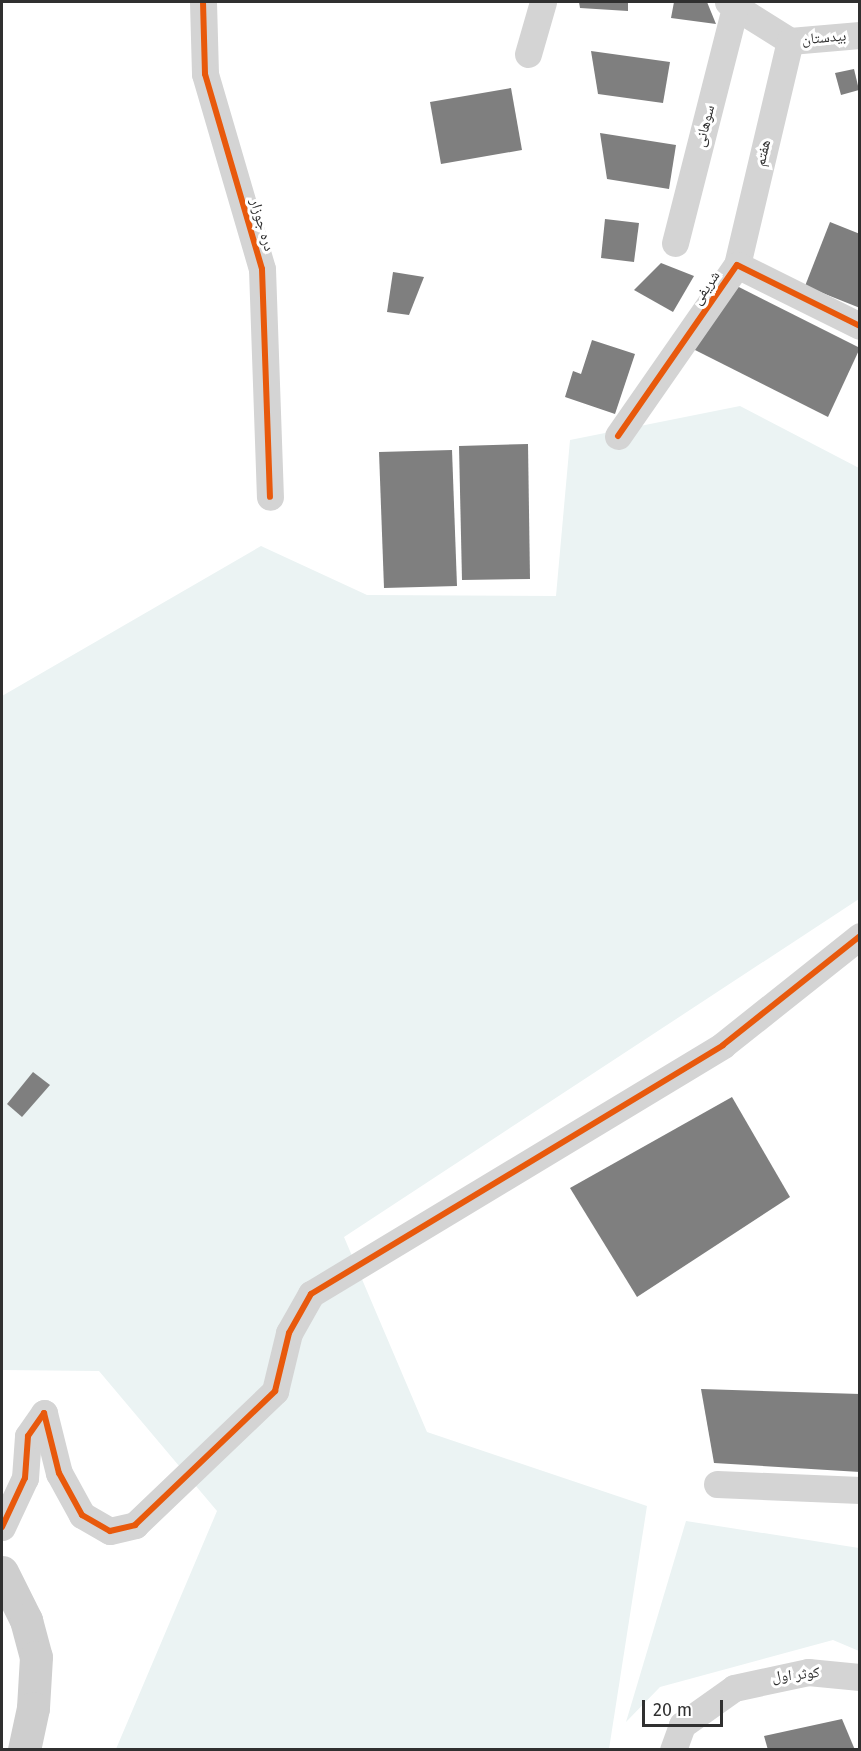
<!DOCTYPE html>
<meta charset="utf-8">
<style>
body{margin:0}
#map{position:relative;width:861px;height:1751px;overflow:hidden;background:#fff;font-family:"Fira Sans","Noto Naskh Arabic",sans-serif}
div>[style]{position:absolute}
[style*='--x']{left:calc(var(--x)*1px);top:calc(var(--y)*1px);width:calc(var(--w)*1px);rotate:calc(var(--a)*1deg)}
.green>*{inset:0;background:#ebf3f3}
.building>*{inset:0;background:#7f7f7f}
.street>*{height:27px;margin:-13.5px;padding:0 13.5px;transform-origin:13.5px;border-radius:13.5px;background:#d4d4d4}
.secondary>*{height:33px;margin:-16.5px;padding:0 16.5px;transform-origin:16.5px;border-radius:16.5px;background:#cecece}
.cycleway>*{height:6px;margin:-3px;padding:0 3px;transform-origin:3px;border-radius:3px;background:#e8590c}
span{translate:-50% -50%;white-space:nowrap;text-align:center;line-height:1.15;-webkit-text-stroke:6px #fff;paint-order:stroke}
.street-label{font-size:15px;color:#303030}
.frame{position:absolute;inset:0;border:3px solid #303030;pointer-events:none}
.scale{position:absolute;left:642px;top:1700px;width:81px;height:27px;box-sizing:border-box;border:3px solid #303030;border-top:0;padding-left:8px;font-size:18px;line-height:21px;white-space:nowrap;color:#303030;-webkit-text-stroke:4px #fff;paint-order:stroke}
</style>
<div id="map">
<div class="green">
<i style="clip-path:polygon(740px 406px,859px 468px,859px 899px,344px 1237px,427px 1432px,647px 1506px,609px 1749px,116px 1749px,217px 1511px,99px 1371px,2px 1370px,2px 696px,261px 546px,367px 595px,556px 596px,570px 440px)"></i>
<i style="clip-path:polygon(686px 1521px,859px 1548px,859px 1651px,833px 1640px,660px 1687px,626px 1722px)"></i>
</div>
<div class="building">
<i style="clip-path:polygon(579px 2px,628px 2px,628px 11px,580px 8px)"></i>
<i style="clip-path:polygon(674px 2px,707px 2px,716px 24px,671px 18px)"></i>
<i style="clip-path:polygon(591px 51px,670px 62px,663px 103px,598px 94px)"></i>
<i style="clip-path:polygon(854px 69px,859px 90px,841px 95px,835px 73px)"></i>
<i style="clip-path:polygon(511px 88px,522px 150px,441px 164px,430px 102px)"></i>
<i style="clip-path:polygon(600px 133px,676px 145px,669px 189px,607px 179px)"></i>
<i style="clip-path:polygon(605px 219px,639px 223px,634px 262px,601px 258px)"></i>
<i style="clip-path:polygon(830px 222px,860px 234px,860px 308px,805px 286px)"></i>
<i style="clip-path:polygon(661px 263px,694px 276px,673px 312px,634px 290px)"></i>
<i style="clip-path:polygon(393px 272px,424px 277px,409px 315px,387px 312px)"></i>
<i style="clip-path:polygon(727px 281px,860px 348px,828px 417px,693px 349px)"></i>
<i style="clip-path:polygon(592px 340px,635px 354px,615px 414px,565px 397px,573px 371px,581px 374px)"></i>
<i style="clip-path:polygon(528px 444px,530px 579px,462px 580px,459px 446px)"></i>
<i style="clip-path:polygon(452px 450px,457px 586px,384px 588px,379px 452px)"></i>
<i style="clip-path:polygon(33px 1072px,50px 1085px,22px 1117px,7px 1104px)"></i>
<i style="clip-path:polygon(732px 1097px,790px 1197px,637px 1297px,570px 1188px)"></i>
<i style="clip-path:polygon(701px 1389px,860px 1394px,860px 1472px,714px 1463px)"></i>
<i style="clip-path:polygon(842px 1719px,855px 1750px,768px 1750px,764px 1736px)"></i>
</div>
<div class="street">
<i style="--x:203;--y:2;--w:72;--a:88.4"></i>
<i style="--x:205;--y:74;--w:203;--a:73.7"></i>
<i style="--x:262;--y:269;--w:228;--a:88"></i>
<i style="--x:728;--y:2;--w:73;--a:32.2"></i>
<i style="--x:790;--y:41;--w:70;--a:-4.9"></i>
<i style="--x:528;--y:54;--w:54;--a:-73.9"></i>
<i style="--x:675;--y:243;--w:243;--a:-75.7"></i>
<i style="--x:737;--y:265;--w:230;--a:-76.7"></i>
<i style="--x:618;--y:436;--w:208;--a:-55.2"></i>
<i style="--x:737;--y:265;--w:137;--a:26.4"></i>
<i style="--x:717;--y:1484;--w:143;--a:2.4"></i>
<i style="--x:2;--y:1527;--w:54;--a:-64.9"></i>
<i style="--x:25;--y:1478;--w:42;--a:-85.9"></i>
<i style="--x:28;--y:1436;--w:28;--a:-55"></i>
<i style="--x:44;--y:1413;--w:62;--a:76"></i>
<i style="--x:59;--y:1473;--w:48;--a:61.3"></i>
<i style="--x:82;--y:1515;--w:32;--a:30"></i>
<i style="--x:110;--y:1531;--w:26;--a:-13"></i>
<i style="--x:135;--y:1525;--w:194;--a:-43.7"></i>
<i style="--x:275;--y:1391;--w:60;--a:-76.4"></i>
<i style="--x:289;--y:1333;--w:45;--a:-60.6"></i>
<i style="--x:311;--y:1294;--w:481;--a:-31.1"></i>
<i style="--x:723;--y:1045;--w:175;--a:-38.5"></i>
<i style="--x:673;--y:1750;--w:27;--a:-70"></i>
<i style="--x:682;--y:1725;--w:64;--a:-35.4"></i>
<i style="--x:734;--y:1688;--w:76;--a:-12.2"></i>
<i style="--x:808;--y:1672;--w:52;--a:5.5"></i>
</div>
<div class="secondary">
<i style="--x:2;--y:1572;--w:54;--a:63.4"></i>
<i style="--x:26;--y:1620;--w:38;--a:75"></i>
<i style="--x:36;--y:1657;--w:51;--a:93.4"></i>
<i style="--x:33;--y:1708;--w:43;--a:102.1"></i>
</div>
<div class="cycleway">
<i style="--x:203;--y:2;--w:72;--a:88.4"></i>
<i style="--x:205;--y:74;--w:203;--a:73.7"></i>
<i style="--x:262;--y:269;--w:228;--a:88"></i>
<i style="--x:618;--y:436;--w:208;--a:-55.2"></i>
<i style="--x:737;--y:265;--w:137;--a:26.4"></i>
<i style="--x:2;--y:1527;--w:54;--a:-64.9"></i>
<i style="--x:25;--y:1478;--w:42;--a:-85.9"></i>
<i style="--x:28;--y:1436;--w:28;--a:-55"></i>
<i style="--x:44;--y:1413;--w:62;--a:76"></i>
<i style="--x:59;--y:1473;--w:48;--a:61.3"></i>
<i style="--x:82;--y:1515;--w:32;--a:30"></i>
<i style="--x:110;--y:1531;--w:26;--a:-13"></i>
<i style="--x:135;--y:1525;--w:194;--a:-43.7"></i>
<i style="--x:275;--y:1391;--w:60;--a:-76.4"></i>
<i style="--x:289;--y:1333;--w:45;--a:-60.6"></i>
<i style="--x:311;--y:1294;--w:481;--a:-31.1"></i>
<i style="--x:723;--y:1045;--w:175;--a:-38.5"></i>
</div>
<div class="street-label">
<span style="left:824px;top:38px;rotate:-5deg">بیدستان</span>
<span style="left:705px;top:126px;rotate:-76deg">سوهانی</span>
<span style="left:763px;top:153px;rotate:-77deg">هفتم</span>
<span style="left:262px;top:225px;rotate:74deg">دره جوزار</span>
<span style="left:706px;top:288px;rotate:-55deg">شریفی</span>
<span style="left:796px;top:1675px;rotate:-6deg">کوثر اول</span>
</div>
<div class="frame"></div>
<div class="scale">20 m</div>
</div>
